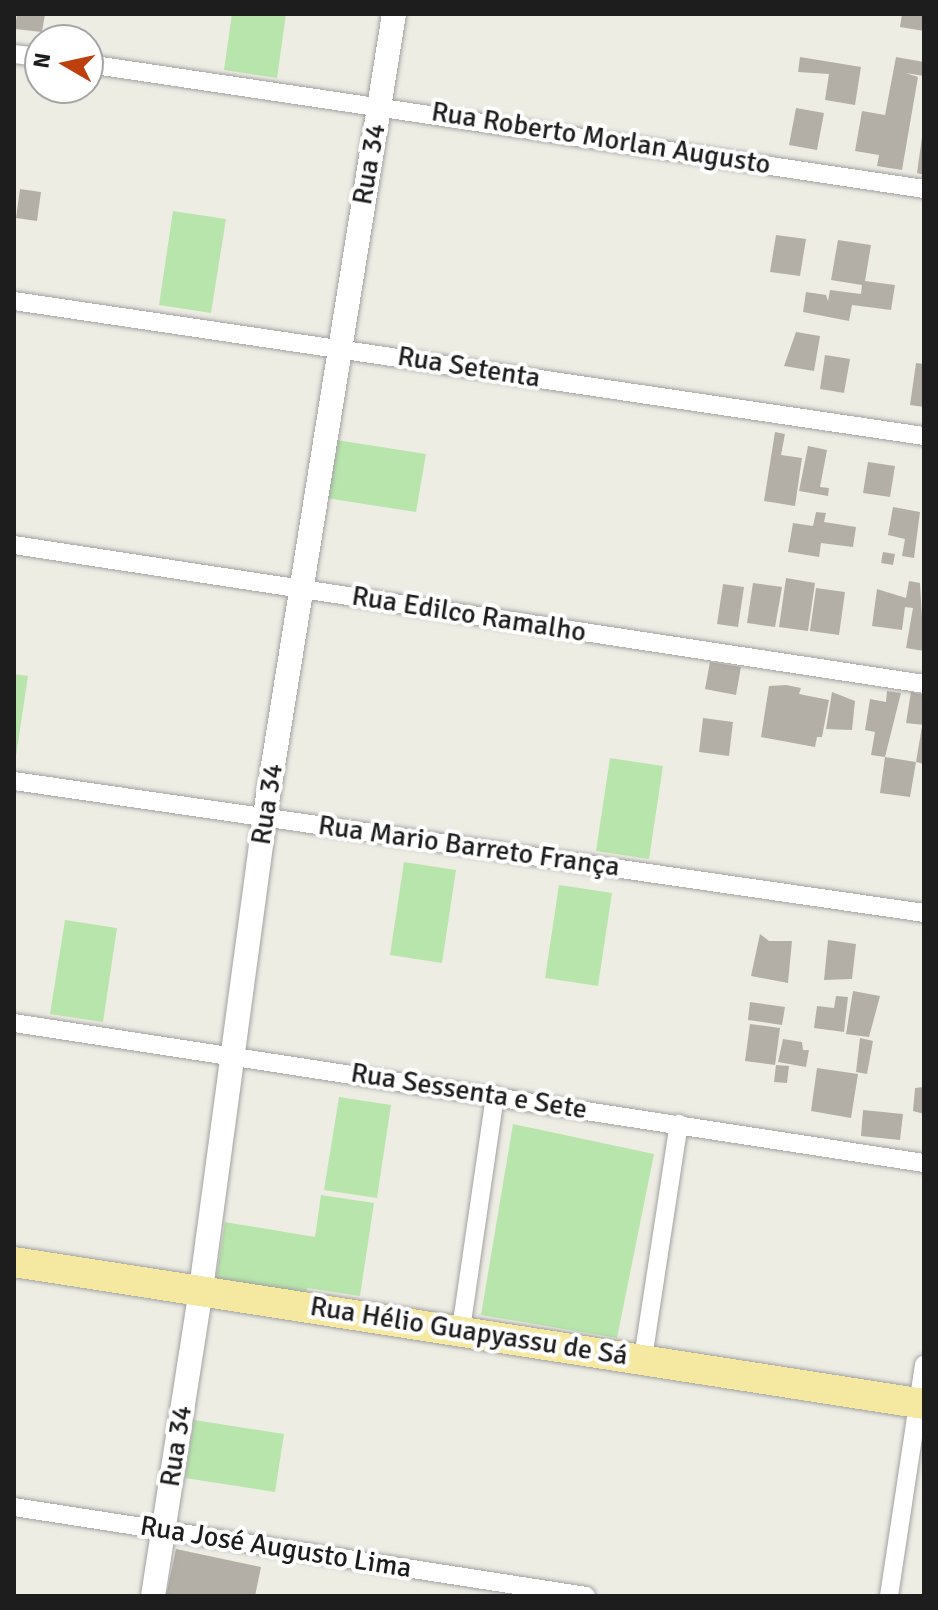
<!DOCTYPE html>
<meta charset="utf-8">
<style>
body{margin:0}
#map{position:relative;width:938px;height:1610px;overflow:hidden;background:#eeede4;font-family:Signika,sans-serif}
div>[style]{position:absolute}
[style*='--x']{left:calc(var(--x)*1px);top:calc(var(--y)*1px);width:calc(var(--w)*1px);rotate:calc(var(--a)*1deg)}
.grass>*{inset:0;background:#b8e5ac}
.building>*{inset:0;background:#b3afa6}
.roads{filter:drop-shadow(0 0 2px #a1a1a1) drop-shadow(0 0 2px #a1a1a1)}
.minor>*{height:18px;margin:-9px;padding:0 9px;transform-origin:9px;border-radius:9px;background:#fff}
.tertiary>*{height:24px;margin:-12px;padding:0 12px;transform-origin:12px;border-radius:12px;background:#fff}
.primary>*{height:30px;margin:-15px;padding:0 15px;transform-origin:15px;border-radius:15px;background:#f5e9a1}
span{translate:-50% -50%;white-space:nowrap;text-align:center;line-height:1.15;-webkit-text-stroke:8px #fff;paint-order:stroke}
.street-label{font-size:28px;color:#1d1d1d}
.frame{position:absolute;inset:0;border:16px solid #1d1d1d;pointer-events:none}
.north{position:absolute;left:24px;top:24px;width:80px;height:80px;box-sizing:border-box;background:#fff;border:2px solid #a5a5a5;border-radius:50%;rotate:279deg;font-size:22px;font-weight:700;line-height:32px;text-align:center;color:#1d1d1d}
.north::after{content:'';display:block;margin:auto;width:28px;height:36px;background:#bd3f0d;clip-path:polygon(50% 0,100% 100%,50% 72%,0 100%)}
</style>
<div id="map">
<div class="grass">
<i style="clip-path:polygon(232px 14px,286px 14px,277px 78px,224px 70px)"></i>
<i style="clip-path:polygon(173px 211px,226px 219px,211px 313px,159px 305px)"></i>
<i style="clip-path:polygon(336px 440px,426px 454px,416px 512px,326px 498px)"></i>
<i style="clip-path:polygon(14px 674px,28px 676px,14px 769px)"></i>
<i style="clip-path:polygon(610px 758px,663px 766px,649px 859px,596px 851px)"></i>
<i style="clip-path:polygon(404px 862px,456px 870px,442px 963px,390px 955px)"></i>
<i style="clip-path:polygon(559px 885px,612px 893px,598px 986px,545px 978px)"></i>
<i style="clip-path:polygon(65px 920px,117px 928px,103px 1022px,50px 1014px)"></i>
<i style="clip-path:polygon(339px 1097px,391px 1105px,377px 1198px,324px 1190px)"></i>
<i style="clip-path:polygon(513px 1124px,654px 1154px,617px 1338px,481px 1315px)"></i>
<i style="clip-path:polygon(321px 1195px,374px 1203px,360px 1296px,307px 1288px,306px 1295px,216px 1280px,225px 1222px,315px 1237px)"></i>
<i style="clip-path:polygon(194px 1420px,284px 1434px,275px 1492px,185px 1478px)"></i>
</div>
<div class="building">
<i style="clip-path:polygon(17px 14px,45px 14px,42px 32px,15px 29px)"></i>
<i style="clip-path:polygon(902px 14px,924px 14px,924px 31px,900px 27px)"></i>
<i style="clip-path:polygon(800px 57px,861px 67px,855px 105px,825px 100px,829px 74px,798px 72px)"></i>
<i style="clip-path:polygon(896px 57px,924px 62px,924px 76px,906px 73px,918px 77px,902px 170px,877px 166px,879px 155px,855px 151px,862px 111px,885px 115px)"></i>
<i style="clip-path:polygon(796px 108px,824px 113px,817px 150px,789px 145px)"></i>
<i style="clip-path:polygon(922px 137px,924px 137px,924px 175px,917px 173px)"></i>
<i style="clip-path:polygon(20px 189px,41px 192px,37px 221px,16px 218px)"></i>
<i style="clip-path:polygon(776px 235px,806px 239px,800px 276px,770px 272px)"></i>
<i style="clip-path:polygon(838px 240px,871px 245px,865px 281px,895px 285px,891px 310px,852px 305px,849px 321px,803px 312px,806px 292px,826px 295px,828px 301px,830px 290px,861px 294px,862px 285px,831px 280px)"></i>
<i style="clip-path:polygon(796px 332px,820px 336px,814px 371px,784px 366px)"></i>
<i style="clip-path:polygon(825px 355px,850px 359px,844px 393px,820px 389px)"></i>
<i style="clip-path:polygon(916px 363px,924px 364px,924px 407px,910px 405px)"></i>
<i style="clip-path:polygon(775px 432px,785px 434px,781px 455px,802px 458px,795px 506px,764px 501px)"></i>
<i style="clip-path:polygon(808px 446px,827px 450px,820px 487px,829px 488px,828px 496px,799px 491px)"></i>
<i style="clip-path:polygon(868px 462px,895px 466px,890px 497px,863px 493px)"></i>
<i style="clip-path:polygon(893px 507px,920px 512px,914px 558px,902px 556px,905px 539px,888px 535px)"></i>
<i style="clip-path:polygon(816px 512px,826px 513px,824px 522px,856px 527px,853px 547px,821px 543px,819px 557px,788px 552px,793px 523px,813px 526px)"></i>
<i style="clip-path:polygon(883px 552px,895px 554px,893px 565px,881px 563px)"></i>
<i style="clip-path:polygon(786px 578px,815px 583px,808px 631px,779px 627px)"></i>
<i style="clip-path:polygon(909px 581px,920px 583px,924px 651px,906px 648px,913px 608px,905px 607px,902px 630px,872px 626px,877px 589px,906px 598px)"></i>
<i style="clip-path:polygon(753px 583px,782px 587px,775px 627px,747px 623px)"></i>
<i style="clip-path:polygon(723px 584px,744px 587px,738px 627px,717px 624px)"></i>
<i style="clip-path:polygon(816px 588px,845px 592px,839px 635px,810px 631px)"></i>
<i style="clip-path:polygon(710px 662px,741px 667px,736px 695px,705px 689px)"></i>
<i style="clip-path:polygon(786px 685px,801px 688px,799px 694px,829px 700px,822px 737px,817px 737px,815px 747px,761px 737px,769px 686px)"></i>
<i style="clip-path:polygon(887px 691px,901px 693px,885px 757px,871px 755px,875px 732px,865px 730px,870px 699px,886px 702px)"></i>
<i style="clip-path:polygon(832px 692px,855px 701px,852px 730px,826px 729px)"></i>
<i style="clip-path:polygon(911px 692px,924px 695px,924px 725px,906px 723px)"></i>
<i style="clip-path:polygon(703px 718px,733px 722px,729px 756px,699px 752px)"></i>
<i style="clip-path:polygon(922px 726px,924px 764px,916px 762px,910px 797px,880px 793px,885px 757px,916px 762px)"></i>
<i style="clip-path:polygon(760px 934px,769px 941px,792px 941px,788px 983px,751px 976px)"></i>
<i style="clip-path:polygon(828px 940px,856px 944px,852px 979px,824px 980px)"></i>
<i style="clip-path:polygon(853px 991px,880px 996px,869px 1037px,846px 1034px)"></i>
<i style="clip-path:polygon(836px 996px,848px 997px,844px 1032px,814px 1028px,817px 1006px,834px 1008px)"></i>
<i style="clip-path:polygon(750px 1002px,785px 1007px,782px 1025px,748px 1020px)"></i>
<i style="clip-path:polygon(750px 1024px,780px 1028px,775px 1065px,745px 1061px)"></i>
<i style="clip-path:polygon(860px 1038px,873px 1041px,867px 1074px,856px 1072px)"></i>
<i style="clip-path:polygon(783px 1039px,802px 1042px,803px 1050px,809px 1050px,806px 1067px,778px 1062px)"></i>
<i style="clip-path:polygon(776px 1065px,789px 1066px,787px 1083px,774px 1082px)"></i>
<i style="clip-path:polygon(817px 1068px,858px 1074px,851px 1118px,811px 1111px)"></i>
<i style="clip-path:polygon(924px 1087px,924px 1114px,913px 1111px,915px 1088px)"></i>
<i style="clip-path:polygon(863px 1110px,903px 1114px,900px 1140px,861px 1136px)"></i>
<i style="clip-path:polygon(176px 1549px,261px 1567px,255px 1596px,166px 1596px)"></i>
</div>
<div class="roads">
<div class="minor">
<i style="--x:14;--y:54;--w:26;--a:7"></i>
<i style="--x:88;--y:64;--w:845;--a:8.5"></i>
<i style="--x:14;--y:301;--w:920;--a:8.44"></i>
<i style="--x:14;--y:545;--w:921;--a:8.68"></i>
<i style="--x:14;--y:781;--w:920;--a:8.25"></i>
<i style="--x:14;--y:1023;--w:921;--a:8.75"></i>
<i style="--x:461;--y:1329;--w:236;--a:-81.7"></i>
<i style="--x:643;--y:1358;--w:237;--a:-81.3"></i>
<i style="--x:14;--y:1507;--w:579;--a:8.84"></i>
<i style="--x:889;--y:1596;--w:234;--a:-81.4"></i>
</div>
<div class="tertiary">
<i style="--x:153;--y:1596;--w:311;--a:-81.1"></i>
<i style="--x:201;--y:1289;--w:478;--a:-82.3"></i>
<i style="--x:265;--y:815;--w:811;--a:-80.85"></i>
</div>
<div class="primary">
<i style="--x:14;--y:1262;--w:921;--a:8.87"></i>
</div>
</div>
<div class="street-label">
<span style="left:601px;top:138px;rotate:9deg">Rua Roberto Morlan Augusto</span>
<span style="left:369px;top:164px;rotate:-80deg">Rua 34</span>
<span style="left:469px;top:367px;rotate:9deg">Rua Setenta</span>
<span style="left:469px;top:614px;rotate:9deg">Rua Edilco Ramalho</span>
<span style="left:267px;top:804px;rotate:-81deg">Rua 34</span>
<span style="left:469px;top:846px;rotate:8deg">Rua Mario Barreto França</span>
<span style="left:469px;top:1091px;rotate:9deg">Rua Sessenta e Sete</span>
<span style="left:469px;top:1331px;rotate:9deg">Rua Hélio Guapyassu de Sá</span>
<span style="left:176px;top:1446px;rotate:-81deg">Rua 34</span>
<span style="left:276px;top:1547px;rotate:9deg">Rua José Augusto Lima</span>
</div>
<div class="frame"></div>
<div class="north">N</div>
</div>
